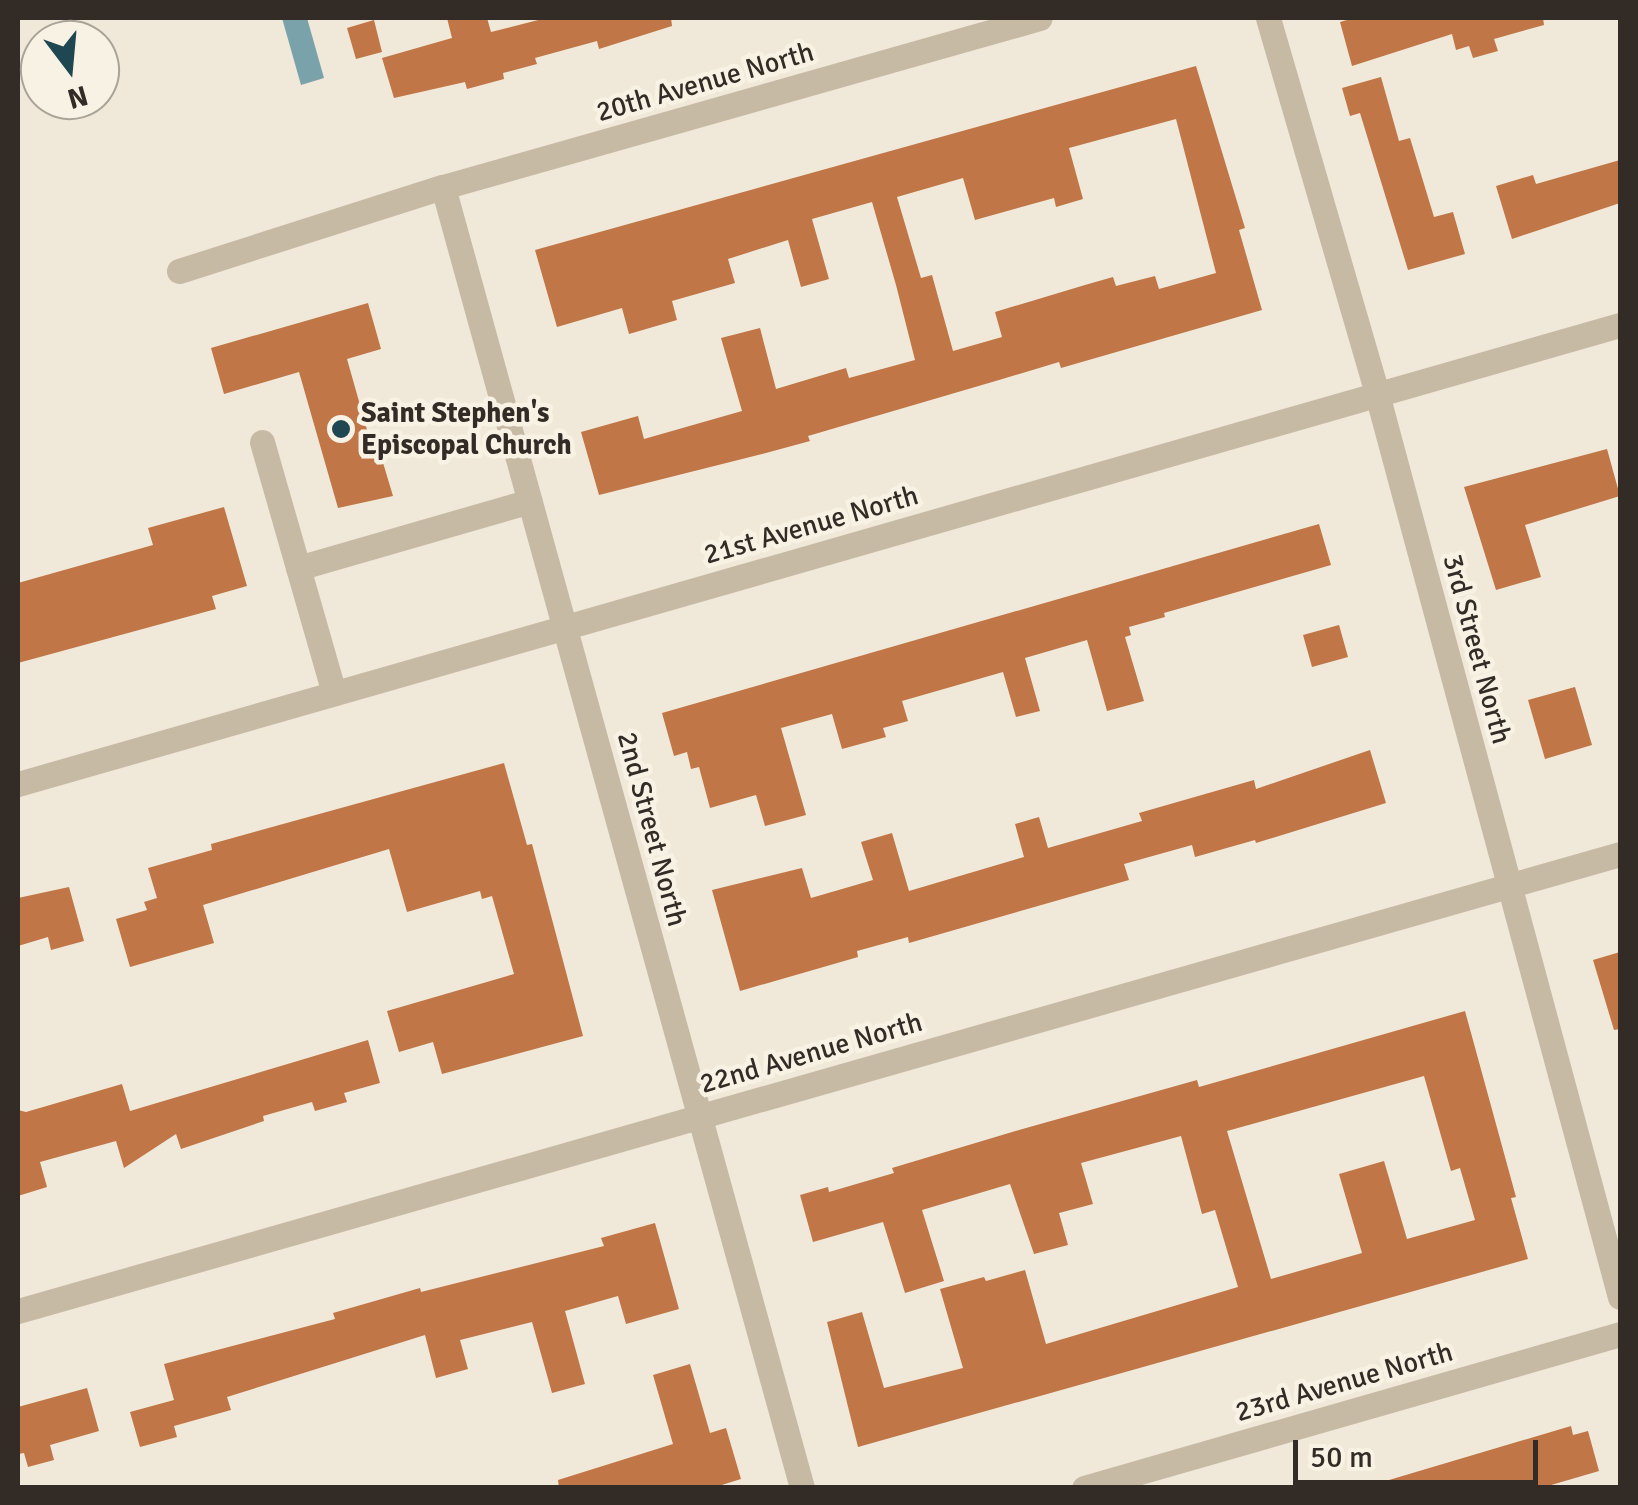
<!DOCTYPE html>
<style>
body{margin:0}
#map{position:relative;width:1638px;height:1505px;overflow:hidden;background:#f0e8d9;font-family:Signika,sans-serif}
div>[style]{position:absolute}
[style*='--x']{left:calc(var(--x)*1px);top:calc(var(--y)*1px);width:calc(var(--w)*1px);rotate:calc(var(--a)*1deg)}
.water>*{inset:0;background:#79a2ab}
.building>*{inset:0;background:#c07646}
.minor>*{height:25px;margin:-12.5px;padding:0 12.5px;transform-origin:12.5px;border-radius:12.5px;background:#c7baa5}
.dots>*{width:28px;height:28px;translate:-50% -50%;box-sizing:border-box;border:5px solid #f8f2e4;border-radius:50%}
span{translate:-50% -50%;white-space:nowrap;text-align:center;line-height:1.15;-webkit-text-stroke:9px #f8f2e4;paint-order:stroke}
.street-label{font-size:28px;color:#332c26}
.poi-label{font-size:28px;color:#332c26;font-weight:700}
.left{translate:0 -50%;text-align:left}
.frame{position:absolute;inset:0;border:20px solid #332c26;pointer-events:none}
.north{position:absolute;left:20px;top:20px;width:100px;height:100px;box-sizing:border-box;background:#f8f2e4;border:2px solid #a9a398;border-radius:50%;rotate:164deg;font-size:28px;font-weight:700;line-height:40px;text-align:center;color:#332c26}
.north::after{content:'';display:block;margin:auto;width:35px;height:45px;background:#1e4752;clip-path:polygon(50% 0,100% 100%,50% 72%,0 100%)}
.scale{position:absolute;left:1293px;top:1440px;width:245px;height:45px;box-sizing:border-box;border:5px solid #332c26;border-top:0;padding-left:12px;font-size:30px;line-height:35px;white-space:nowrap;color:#332c26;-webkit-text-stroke:8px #f8f2e4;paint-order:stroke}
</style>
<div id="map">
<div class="water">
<i style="clip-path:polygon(282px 18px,307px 18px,324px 78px,301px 85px)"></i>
</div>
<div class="building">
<i style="clip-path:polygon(447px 18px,487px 18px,491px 32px,546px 18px,671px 18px,672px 26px,599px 49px,597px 41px,535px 58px,537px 64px,503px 73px,504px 79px,467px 89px,465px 82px,394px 98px,382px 58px,452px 38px)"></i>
<i style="clip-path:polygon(1354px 18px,1543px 18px,1544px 25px,1494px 39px,1498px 51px,1473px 58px,1469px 46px,1456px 50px,1452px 34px,1352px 66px,1340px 22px)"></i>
<i style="clip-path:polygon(374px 20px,382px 52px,356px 59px,347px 28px)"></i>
<i style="clip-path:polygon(evenodd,1196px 66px,1245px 228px,1239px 230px,1262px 310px,1061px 368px,1059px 362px,999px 380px,808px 436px,810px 441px,766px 453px,599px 495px,581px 432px,638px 416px,644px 439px,742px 411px,721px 338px,760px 328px,776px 389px,846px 368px,849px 378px,915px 360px,896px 285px,872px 202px,812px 219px,829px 279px,801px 287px,788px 240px,728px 259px,735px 283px,672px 301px,677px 320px,629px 334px,622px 308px,557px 327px,535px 250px,1196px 66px,1176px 119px,1216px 273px,1159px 289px,1155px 276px,1116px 286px,1113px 277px,1085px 285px,995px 312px,1002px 337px,953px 351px,932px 275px,921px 278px,897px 197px,963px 178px,975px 220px,1054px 198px,1056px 207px,1083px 199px,1069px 148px,1176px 119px)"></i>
<i style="clip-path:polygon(1381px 77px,1399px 141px,1410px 138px,1434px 217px,1453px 212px,1465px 254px,1408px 270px,1360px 113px,1350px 116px,1342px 88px)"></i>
<i style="clip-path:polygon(1620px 160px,1620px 203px,1512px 239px,1496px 186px,1533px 175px,1536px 184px)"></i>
<i style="clip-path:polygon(368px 303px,381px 349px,347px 359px,375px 458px,381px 456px,393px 496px,338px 508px,299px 372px,224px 394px,211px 348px)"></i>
<i style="clip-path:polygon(1607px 449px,1620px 496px,1525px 525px,1541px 577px,1496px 590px,1464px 487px)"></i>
<i style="clip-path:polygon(224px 507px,247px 586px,212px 596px,216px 609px,18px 663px,18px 583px,153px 545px,148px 528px)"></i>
<i style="clip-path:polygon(1319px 524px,1331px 565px,1164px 613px,1165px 617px,1129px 627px,1131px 635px,1125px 637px,1144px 701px,1107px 711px,1087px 640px,1025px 658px,1040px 711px,1016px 717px,1003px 672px,902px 701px,908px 721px,883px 728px,886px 737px,842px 749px,832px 714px,781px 728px,806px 815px,765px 826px,756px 795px,710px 808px,699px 767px,691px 769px,687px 752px,674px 756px,662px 713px)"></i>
<i style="clip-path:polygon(1339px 625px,1348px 657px,1312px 667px,1303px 635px)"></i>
<i style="clip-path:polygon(1575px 687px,1592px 745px,1545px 759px,1528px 700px)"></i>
<i style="clip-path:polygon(1370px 750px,1386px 803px,1256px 843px,1255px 840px,1195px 857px,1192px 845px,1124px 864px,1129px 880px,909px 943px,908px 937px,857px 951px,858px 957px,740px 991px,712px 890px,802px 868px,811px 898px,873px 880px,861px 842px,892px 833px,909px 891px,1024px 857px,1015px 824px,1039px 817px,1048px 848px,1142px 821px,1139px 813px,1254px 780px,1256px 789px)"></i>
<i style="clip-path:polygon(504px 763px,527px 845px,532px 844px,583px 1036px,442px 1074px,433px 1042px,399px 1052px,387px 1011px,514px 974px,492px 896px,482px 899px,480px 891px,407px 912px,389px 849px,203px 905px,214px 943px,130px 967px,116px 919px,147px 910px,144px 902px,157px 898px,148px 868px,212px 850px,211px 844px)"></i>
<i style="clip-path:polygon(69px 887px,84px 941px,51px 950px,48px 937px,18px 946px,18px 898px)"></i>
<i style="clip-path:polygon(1620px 952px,1620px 1029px,1614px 1030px,1593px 960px)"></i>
<i style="clip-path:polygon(evenodd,1465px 1011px,1516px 1197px,1511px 1198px,1528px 1259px,858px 1447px,827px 1322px,862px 1312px,884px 1388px,963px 1368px,940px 1289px,984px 1277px,986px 1281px,1025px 1270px,1046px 1344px,1238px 1287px,1215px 1210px,1202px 1214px,1181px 1136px,1081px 1163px,1093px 1204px,1059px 1213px,1068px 1245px,1034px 1254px,1010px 1184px,922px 1210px,944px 1281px,905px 1293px,883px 1222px,813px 1242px,800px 1195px,828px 1187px,829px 1192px,894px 1173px,892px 1168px,1019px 1130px,1197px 1080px,1199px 1087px,1465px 1011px,1424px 1076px,1451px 1171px,1460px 1168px,1475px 1220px,1407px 1239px,1384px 1161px,1339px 1174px,1362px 1253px,1271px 1279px,1227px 1131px,1424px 1076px)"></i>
<i style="clip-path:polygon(368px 1040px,380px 1083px,344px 1093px,347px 1102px,315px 1111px,312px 1102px,263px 1116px,264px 1121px,181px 1149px,176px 1134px,124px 1168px,116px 1141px,40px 1162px,47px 1187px,18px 1196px,18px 1110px,26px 1112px,122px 1084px,130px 1111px)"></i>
<i style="clip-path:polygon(655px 1223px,679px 1309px,626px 1324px,618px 1296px,565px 1311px,585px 1384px,552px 1393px,532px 1322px,460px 1340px,468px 1369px,436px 1378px,425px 1335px,227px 1397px,231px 1410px,174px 1426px,177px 1437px,140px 1447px,130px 1412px,174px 1400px,164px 1364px,335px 1319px,333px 1313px,420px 1288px,421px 1292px,604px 1246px,601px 1238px)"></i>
<i style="clip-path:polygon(690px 1364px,710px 1433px,726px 1428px,741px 1479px,712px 1488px,559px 1488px,558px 1480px,673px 1444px,653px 1375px)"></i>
<i style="clip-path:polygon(87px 1388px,99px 1431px,50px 1445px,54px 1460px,28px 1467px,24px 1453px,18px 1454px,18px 1407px)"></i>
<i style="clip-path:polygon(1571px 1426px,1573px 1435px,1588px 1431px,1599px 1471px,1541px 1488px,1390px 1488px,1389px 1480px)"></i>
</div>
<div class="minor">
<i style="--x:1268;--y:18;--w:391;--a:73.8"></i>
<i style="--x:1377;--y:394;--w:935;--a:74.94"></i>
<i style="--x:443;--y:187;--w:1350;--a:74.57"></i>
<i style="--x:179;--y:271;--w:277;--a:-17.7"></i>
<i style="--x:443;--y:187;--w:620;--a:-15.81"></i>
<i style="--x:262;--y:442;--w:261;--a:74"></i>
<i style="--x:298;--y:568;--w:241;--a:-16.1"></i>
<i style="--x:18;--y:784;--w:1666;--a:-15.99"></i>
<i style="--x:18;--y:1311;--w:1666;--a:-15.92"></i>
<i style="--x:1084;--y:1488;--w:558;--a:-16.03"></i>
</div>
<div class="dots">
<i style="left:341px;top:429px;background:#1e4752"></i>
</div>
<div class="street-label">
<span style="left:705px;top:82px;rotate:-16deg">20th Avenue North</span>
<span style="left:811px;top:525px;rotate:-16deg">21st Avenue North</span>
<span style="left:1477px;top:649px;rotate:75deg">3rd Street North</span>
<span style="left:652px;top:829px;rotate:75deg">2nd Street North</span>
<span style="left:811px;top:1053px;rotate:-16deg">22nd Avenue North</span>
<span style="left:1344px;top:1382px;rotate:-16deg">23rd Avenue North</span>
</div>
<div class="poi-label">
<span class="left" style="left:361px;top:429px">Saint Stephen's<br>Episcopal Church</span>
</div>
<div class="frame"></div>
<div class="north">N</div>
<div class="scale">50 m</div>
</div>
